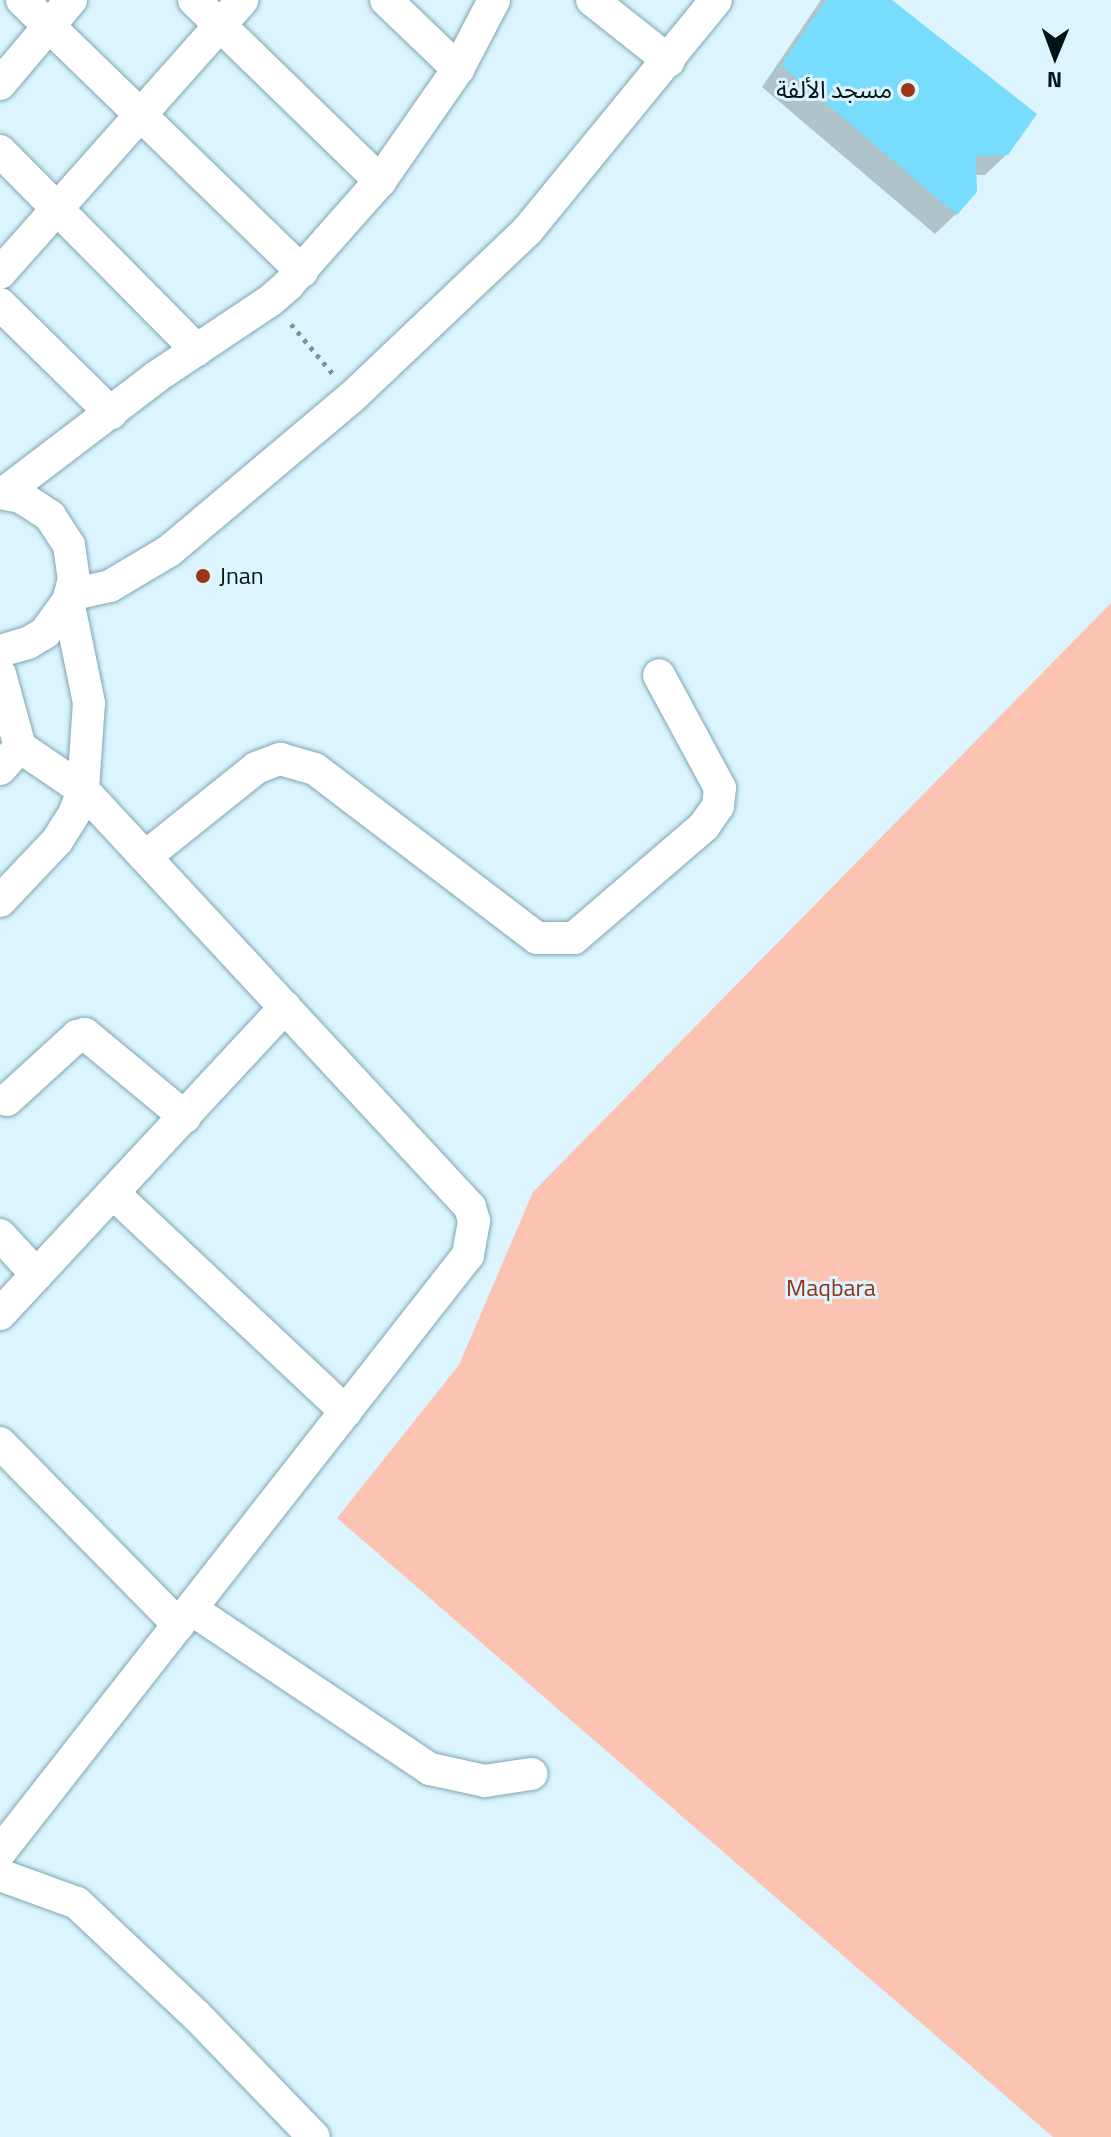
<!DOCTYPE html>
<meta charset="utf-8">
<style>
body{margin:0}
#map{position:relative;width:1111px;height:2137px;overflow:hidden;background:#dbf4fd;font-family:"Titillium Web","Noto Sans Arabic",sans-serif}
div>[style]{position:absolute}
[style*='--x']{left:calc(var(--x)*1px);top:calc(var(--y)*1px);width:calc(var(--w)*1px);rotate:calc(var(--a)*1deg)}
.green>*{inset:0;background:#fcc3b3}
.shadow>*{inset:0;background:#0003}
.building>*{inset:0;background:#78ddfc}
.path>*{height:5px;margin-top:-2.5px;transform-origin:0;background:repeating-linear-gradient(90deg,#7c9198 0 4px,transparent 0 10px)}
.roads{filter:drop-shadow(0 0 2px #7da6b3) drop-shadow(0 0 2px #7da6b3)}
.minor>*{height:32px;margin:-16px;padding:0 16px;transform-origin:16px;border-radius:16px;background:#fff}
.dots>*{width:22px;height:22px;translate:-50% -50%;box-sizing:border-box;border:4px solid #dbf4fd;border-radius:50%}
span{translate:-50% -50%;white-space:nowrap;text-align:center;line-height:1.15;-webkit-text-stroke:6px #dbf4fd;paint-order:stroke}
.poi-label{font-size:24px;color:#041317}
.right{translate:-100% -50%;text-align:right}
.left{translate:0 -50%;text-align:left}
.park-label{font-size:24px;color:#903215}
.north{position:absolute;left:1015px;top:16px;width:80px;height:80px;-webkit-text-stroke:6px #dbf4fd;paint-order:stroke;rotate:181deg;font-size:22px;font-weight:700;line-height:32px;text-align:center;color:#041317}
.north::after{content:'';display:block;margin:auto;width:28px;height:36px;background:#041317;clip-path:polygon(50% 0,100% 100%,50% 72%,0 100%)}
</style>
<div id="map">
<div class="green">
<i style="clip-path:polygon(1111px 603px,1111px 2137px,1053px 2137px,337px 1518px,459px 1365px,533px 1192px)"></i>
</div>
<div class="shadow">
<i style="clip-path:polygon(821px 0,889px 0,1007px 154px,985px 175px,975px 175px,956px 214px,935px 234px,762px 87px)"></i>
</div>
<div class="building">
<i style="clip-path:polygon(826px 0,892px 0,1037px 114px,1008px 155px,976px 156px,977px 192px,957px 215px,781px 65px)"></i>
</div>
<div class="path">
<i style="--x:291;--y:324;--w:67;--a:49.9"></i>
</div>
<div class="roads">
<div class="minor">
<i style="--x:22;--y:0;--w:390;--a:44.1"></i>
<i style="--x:194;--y:0;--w:260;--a:44.2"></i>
<i style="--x:386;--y:0;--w:100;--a:43.8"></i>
<i style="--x:592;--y:0;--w:98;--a:38.4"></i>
<i style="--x:0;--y:84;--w:110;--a:-49.8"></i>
<i style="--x:0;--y:151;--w:280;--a:45.3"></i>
<i style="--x:0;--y:273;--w:365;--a:-48.4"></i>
<i style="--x:0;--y:304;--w:156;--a:44.5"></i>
<i style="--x:0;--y:493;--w:21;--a:11"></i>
<i style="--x:21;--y:497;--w:35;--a:33"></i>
<i style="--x:50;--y:516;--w:35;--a:57"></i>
<i style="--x:69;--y:545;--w:34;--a:82"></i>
<i style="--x:74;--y:579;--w:23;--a:105"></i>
<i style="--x:68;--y:601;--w:39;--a:126"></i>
<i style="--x:45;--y:633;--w:20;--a:150"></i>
<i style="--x:28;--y:643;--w:29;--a:164"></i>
<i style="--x:4;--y:493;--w:191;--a:-37.3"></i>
<i style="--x:156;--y:377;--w:138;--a:-33.8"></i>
<i style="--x:271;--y:300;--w:23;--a:-41"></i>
<i style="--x:288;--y:285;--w:139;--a:-48.5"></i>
<i style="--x:380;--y:181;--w:136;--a:-55.1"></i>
<i style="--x:458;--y:69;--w:78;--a:-62.4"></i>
<i style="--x:70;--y:595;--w:41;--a:-12.7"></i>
<i style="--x:110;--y:586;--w:69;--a:-30.7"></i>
<i style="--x:169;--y:551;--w:239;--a:-40.1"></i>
<i style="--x:352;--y:397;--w:241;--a:-43.5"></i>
<i style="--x:527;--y:231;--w:298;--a:-50.7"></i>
<i style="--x:0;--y:674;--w:76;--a:74.7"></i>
<i style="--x:20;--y:747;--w:76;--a:34.3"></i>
<i style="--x:83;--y:790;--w:569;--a:47.14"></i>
<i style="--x:470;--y:1207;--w:15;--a:74"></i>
<i style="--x:474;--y:1221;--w:35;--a:100"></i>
<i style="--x:468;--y:1255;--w:759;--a:128.09"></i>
<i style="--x:0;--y:769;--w:30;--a:-48"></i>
<i style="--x:145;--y:857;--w:142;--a:-38.7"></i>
<i style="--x:256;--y:768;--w:26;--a:-21"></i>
<i style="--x:280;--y:759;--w:36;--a:16"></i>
<i style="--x:315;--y:769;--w:279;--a:37.3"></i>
<i style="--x:537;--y:938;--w:37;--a:0"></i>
<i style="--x:574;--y:938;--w:172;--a:-40.7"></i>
<i style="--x:704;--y:826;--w:24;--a:-55"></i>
<i style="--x:718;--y:806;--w:18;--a:-84"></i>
<i style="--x:720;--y:788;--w:128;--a:-118.4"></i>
<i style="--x:0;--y:901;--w:83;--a:-46.5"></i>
<i style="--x:57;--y:841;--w:34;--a:-58"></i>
<i style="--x:75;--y:812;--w:23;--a:-70"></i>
<i style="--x:83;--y:790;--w:87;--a:-86.1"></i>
<i style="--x:89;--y:703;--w:104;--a:-101.6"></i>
<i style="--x:7;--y:1100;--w:95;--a:-42.4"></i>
<i style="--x:77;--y:1036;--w:8;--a:-14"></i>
<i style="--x:85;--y:1034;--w:130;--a:39.7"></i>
<i style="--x:114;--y:1194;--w:318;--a:43.2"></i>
<i style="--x:0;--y:1235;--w:54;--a:47.2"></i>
<i style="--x:0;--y:1314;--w:419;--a:-47.1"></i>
<i style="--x:0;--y:1443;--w:255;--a:45.5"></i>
<i style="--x:191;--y:1609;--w:288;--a:33.8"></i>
<i style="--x:430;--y:1769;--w:56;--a:12.3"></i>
<i style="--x:485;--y:1781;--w:47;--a:-8.7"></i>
<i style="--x:0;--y:1875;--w:82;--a:20"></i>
<i style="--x:77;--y:1903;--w:165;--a:43.3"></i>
<i style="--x:197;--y:2016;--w:168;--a:46"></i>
</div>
</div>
<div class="dots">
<i style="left:908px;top:90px;background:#9c3515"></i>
<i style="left:203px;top:576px;background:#9c3515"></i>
</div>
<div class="poi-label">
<span class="right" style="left:892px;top:90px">مسجد الألفة</span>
<span class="left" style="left:219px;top:576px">Jnan</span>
</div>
<div class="park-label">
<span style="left:831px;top:1288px">Maqbara</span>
</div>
<div class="north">N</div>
</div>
